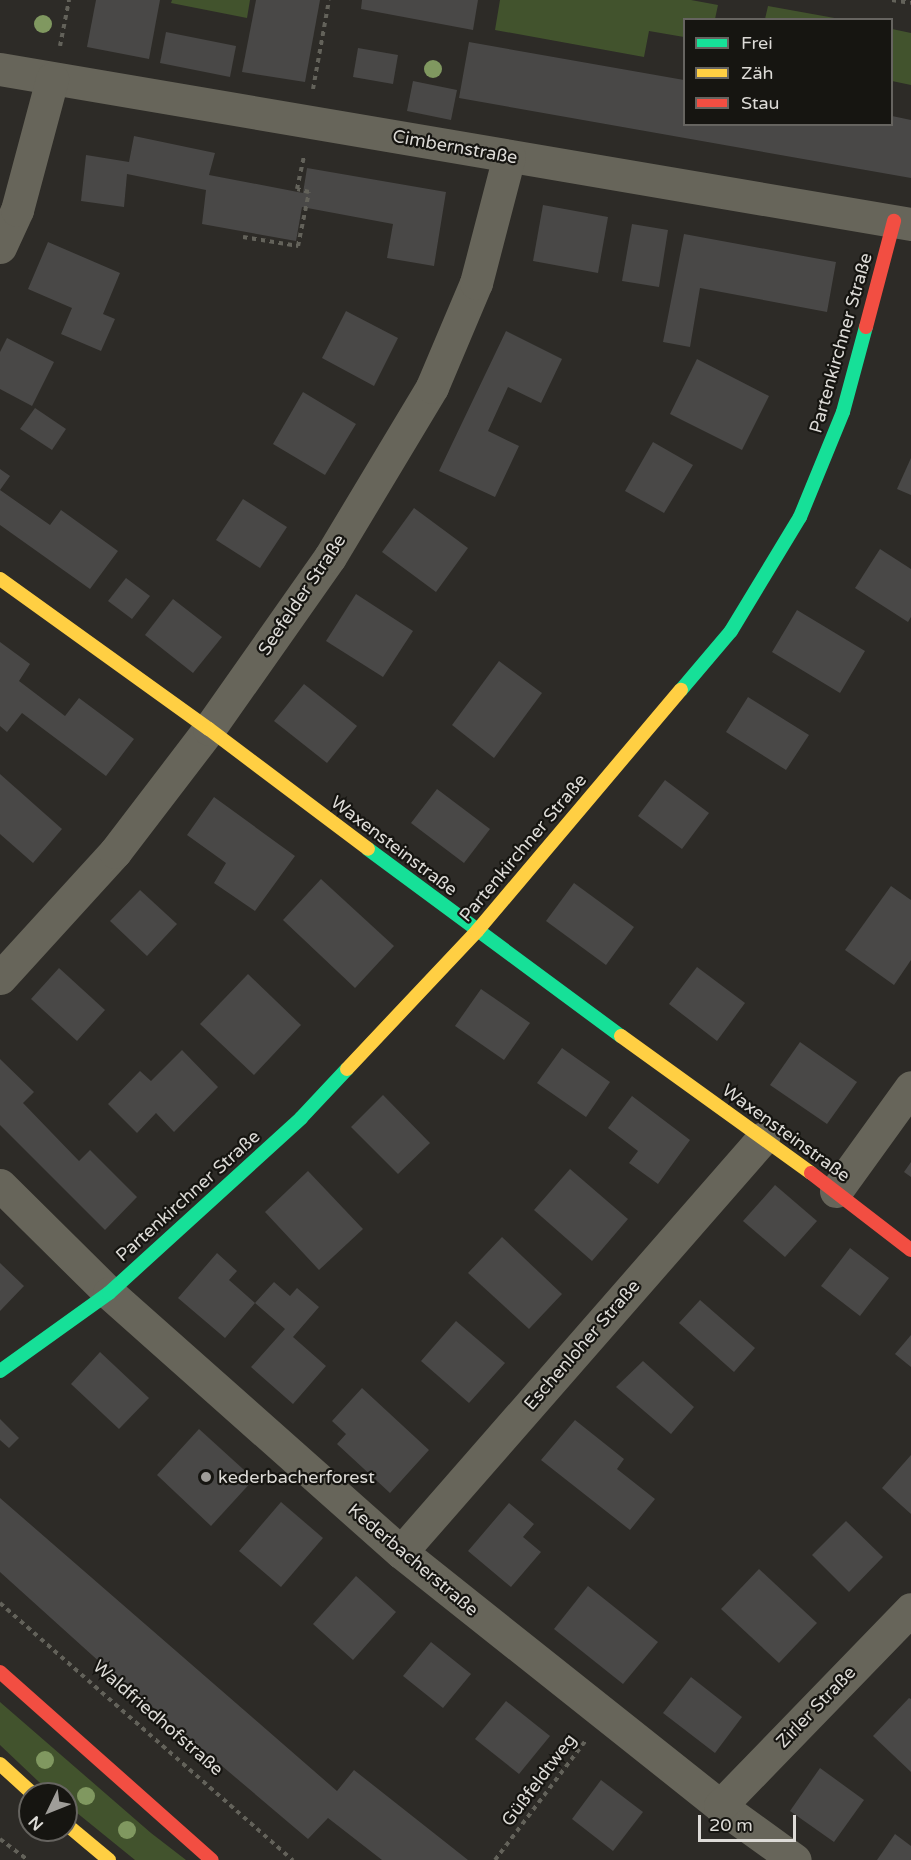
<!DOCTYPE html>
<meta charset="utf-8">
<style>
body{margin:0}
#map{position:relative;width:911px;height:1860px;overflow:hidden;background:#2d2b27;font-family:"Varela Round",sans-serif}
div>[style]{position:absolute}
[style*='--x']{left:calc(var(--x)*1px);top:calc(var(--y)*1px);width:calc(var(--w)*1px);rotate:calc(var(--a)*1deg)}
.green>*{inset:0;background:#42532d}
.building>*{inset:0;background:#494847}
.path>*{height:4px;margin-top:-2px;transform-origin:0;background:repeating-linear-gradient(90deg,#63625a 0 4.5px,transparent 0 9px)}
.street>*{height:33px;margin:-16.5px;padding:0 16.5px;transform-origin:16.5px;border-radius:16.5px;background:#67655a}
.fast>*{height:14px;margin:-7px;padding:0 7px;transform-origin:7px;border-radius:7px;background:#16e098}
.slow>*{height:14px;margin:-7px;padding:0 7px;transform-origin:7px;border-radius:7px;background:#ffcf43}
.jam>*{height:14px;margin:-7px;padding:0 7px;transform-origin:7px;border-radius:7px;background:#f24e42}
.trees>*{width:18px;height:18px;margin:-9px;border-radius:50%;background:#809860}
.dots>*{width:16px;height:16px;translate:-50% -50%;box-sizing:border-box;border:3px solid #161511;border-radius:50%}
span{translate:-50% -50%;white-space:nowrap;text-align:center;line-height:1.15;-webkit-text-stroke:4.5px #161511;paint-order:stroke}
.street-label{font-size:18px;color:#dddbd7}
.poi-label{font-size:18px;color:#dddbd7}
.left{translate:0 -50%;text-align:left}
.legend{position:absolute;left:683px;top:18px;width:210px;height:108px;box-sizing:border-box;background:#161511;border:2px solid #666460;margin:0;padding:8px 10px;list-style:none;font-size:18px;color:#dddbd7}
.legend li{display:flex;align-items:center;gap:12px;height:30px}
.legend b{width:30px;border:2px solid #666460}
.north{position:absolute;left:18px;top:1782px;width:60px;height:60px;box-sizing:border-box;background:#161511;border:2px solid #666460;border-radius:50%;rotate:227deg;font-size:16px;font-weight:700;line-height:24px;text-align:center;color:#dddbd7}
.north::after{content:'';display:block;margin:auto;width:21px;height:27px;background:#9f9d99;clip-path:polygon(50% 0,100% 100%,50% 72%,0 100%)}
.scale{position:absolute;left:698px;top:1815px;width:98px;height:27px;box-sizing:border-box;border:3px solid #dddbd7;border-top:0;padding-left:8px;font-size:18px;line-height:21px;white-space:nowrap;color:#dddbd7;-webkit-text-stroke:4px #161511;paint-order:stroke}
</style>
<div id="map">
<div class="green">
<i style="clip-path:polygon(172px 0,250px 0,247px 18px,171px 3px)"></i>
<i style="clip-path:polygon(500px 0,691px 0,718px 5px,715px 19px,684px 20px,684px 37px,649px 31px,644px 57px,495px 30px)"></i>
<i style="clip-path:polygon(768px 6px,840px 19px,765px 19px)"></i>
<i style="clip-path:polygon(892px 29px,911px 33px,911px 85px,892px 81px)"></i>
<i style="clip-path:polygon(0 1702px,151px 1833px,186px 1860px,135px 1860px,66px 1804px,66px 1794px,54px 1794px,39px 1782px,0 1745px)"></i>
</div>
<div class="building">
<i style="clip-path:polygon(96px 0,160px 0,149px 59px,87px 47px)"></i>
<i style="clip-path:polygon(256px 0,320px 0,305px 82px,242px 72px)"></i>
<i style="clip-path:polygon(362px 0,478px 0,473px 30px,361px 9px)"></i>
<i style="clip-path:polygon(166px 32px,236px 46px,230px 77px,160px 63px)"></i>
<i style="clip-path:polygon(469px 42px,684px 80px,684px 124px,892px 124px,892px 116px,911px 120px,911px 178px,459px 98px)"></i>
<i style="clip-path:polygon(358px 48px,398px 55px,393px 84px,353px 77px)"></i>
<i style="clip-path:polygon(413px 81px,457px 90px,451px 120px,407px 111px)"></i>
<i style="clip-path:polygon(134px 136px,215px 153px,209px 175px,303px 193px,307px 168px,446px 192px,434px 266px,387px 258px,393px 224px,302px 207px,296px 241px,202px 224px,206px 190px,127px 174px,124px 207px,81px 201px,86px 155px,129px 162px)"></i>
<i style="clip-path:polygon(543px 205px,608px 217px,598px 273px,533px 261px)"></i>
<i style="clip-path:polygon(632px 224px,668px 230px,659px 287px,622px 281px)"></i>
<i style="clip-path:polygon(684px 234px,836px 262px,827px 312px,700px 288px,690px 347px,663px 342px)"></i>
<i style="clip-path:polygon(48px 242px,120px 273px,103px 314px,115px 319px,101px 351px,61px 334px,72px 308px,28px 289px)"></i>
<i style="clip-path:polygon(346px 311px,398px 338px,374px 386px,322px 358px)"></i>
<i style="clip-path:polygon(506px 331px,562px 359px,541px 403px,508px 387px,488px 431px,519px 446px,495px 497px,439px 471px)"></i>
<i style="clip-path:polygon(7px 338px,54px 362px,32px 406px,0 389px,0 352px)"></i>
<i style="clip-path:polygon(697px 359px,769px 396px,742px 450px,670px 414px)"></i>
<i style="clip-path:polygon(303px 392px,356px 424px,325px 475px,273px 444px)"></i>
<i style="clip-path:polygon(35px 408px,66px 429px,52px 450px,20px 429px)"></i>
<i style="clip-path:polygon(653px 442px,693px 465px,664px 513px,625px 491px)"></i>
<i style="clip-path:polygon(911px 458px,911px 495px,897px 489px)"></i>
<i style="clip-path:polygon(0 469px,10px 476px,0 490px,50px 525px,61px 510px,118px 551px,90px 589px,0 525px)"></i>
<i style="clip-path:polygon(243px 499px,287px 527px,260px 568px,216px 540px)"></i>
<i style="clip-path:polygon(414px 508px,468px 548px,436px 592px,382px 552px)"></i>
<i style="clip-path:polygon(880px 549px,911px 569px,911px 617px,908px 622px,855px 588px)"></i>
<i style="clip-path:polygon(126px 578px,150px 596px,132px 619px,108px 601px)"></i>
<i style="clip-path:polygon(356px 594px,413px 631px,383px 677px,326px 641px)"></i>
<i style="clip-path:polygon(173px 599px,222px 637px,193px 673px,145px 635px)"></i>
<i style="clip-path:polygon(797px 610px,865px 651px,840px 693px,772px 652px)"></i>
<i style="clip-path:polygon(0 642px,30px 664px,19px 681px,65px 716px,79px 698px,134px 739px,106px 776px,22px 713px,7px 732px,0 726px)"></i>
<i style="clip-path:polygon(499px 661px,542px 693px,494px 758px,452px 725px)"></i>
<i style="clip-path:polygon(304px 684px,357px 726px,327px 763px,274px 721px)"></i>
<i style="clip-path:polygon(748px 697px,809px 735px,786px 770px,726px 732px)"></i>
<i style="clip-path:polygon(0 774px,62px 829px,33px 863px,0 834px)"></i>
<i style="clip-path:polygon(665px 780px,709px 813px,682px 849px,638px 816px)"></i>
<i style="clip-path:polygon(437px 789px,490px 829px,464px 863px,411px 823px)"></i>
<i style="clip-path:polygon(214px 797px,295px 856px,255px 911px,214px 883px,226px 863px,187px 835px)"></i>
<i style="clip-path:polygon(321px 879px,394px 946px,355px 988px,283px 920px)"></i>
<i style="clip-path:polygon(574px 883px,634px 927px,606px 965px,546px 921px)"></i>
<i style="clip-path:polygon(891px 886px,911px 900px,911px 960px,894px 985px,845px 950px)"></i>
<i style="clip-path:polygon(140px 890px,177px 924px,147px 956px,110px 921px)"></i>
<i style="clip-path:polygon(697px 967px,745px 1003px,717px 1041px,669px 1004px)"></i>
<i style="clip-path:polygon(59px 968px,105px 1010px,77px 1041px,31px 999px)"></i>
<i style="clip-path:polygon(248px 974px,301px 1025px,254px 1075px,200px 1024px)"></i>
<i style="clip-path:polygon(481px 989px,530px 1023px,504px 1060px,455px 1026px)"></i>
<i style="clip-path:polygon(800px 1042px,857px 1082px,827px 1124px,770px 1085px)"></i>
<i style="clip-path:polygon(562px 1048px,610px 1082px,586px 1117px,537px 1083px)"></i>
<i style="clip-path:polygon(182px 1050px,218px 1087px,174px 1132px,156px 1113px,137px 1133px,108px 1104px,140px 1071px,151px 1081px)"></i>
<i style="clip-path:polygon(0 1059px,34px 1092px,23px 1103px,79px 1161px,90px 1150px,137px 1197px,105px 1230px,0 1125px)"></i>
<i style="clip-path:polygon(383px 1095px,430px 1143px,398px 1174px,351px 1127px)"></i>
<i style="clip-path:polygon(632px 1096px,690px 1140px,658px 1184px,629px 1163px,638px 1151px,608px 1128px)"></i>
<i style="clip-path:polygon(911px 1162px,911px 1177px,904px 1172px)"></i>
<i style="clip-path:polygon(570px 1169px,628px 1219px,592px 1261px,534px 1210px)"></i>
<i style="clip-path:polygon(308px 1171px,363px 1229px,319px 1270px,265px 1212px)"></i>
<i style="clip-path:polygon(775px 1185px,817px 1221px,785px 1257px,743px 1221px)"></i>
<i style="clip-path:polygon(502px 1237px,562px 1294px,529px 1329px,468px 1273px)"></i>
<i style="clip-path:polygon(850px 1248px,889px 1278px,860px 1316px,821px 1286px)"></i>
<i style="clip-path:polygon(217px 1253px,237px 1271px,229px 1280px,255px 1303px,225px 1338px,178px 1298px)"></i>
<i style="clip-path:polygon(0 1263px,24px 1286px,0 1311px)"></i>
<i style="clip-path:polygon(274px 1282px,290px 1296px,297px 1288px,319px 1307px,293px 1337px,326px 1366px,293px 1404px,251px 1367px,285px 1329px,255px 1303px)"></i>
<i style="clip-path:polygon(700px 1300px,755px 1348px,734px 1372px,679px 1323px)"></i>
<i style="clip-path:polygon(456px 1321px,505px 1363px,469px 1403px,421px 1361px)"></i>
<i style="clip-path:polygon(911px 1335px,911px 1367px,895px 1354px)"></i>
<i style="clip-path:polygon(100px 1352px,149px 1398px,119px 1429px,71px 1384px)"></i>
<i style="clip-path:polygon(643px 1361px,694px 1407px,671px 1434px,616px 1387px)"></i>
<i style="clip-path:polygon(362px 1388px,429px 1450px,390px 1493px,337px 1444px,346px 1434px,332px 1421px)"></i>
<i style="clip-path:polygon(0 1419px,19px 1438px,9px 1448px,0 1440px)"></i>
<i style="clip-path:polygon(575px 1420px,624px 1459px,617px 1469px,655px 1499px,630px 1530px,541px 1460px)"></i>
<i style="clip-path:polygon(199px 1429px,254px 1479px,211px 1526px,157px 1475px)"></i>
<i style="clip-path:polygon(911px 1455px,911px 1514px,882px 1488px)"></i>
<i style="clip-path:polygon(0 1498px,337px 1791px,354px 1770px,468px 1860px,382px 1860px,328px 1818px,308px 1839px,103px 1665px,0 1572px)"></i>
<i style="clip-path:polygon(281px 1502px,323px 1538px,281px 1587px,239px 1551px)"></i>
<i style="clip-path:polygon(509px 1503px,534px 1524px,523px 1537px,541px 1552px,511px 1587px,468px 1551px)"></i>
<i style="clip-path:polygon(846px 1521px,883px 1557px,849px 1592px,812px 1555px)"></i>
<i style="clip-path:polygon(759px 1569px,817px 1623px,779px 1663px,721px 1609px)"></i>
<i style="clip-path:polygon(356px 1576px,396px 1612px,353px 1660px,313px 1624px)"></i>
<i style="clip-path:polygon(588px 1586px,658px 1642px,623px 1684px,554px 1629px)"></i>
<i style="clip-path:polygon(431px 1642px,471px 1674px,443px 1708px,403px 1676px)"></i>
<i style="clip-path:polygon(691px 1677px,742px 1717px,715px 1753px,663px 1713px)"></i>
<i style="clip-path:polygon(909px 1698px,911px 1699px,911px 1772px,873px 1736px)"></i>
<i style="clip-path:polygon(506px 1701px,550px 1736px,519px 1774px,475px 1739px)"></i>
<i style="clip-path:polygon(820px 1768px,864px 1800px,834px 1842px,790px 1811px)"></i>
<i style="clip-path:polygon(601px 1780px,643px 1812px,613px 1851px,572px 1819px)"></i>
<i style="clip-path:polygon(895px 1834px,911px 1846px,911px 1860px,877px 1860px)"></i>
</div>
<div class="path">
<i style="--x:892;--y:0;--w:19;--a:9"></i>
<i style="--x:60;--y:46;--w:47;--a:-78.9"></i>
<i style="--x:313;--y:89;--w:90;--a:-79.8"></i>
<i style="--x:243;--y:237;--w:56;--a:9.3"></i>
<i style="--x:298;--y:246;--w:55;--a:-78.5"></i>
<i style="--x:309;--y:192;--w:12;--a:-166"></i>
<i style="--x:297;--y:189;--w:35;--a:-78"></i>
<i style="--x:0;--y:1603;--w:390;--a:41.3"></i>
<i style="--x:0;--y:1839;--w:35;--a:37"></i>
<i style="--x:495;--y:1860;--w:151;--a:-52.8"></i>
</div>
<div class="street">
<i style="--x:0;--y:69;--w:924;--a:9.66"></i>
<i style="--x:0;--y:247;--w:41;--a:-65.3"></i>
<i style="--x:17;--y:210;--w:136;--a:-75"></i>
<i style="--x:0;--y:978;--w:171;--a:-47.6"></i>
<i style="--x:115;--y:852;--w:155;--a:-52.6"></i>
<i style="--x:209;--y:729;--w:210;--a:-54.9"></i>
<i style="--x:330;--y:557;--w:198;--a:-59"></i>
<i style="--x:432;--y:387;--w:113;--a:-67.1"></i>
<i style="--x:476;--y:283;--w:131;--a:-75.4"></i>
<i style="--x:0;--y:1185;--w:153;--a:44.7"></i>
<i style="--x:109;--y:1293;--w:390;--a:41.6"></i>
<i style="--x:401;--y:1552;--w:408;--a:38.5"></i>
<i style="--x:720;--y:1806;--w:92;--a:35.8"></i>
<i style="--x:836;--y:1191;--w:128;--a:-54.2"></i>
<i style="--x:401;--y:1552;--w:550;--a:-48.83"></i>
<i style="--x:720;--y:1806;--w:274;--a:-45.9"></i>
</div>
<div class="fast">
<i style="--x:681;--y:690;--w:77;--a:-49.7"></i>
<i style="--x:731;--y:631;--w:133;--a:-58.8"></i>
<i style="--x:800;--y:517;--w:113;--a:-67.7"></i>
<i style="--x:843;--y:412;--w:88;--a:-74.9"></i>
<i style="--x:368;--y:849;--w:315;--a:36.5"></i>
<i style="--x:0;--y:1371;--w:134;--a:-35.6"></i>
<i style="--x:109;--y:1293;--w:260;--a:-42.3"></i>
<i style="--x:301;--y:1118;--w:67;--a:-46.8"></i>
</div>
<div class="slow">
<i style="--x:0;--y:579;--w:257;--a:35.7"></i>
<i style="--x:209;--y:729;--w:199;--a:37"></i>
<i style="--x:621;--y:1036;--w:234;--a:35.8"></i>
<i style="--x:347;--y:1069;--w:190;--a:-46.7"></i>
<i style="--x:477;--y:931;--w:316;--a:-49.8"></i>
<i style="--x:0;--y:1764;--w:45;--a:42.3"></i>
<i style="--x:66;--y:1824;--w:56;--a:39.9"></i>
</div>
<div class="jam">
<i style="--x:866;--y:327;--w:110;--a:-75.2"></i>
<i style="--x:811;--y:1173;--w:126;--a:37.6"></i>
<i style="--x:0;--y:1672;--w:283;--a:41.6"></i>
</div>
<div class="trees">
<i style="left:43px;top:24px"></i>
<i style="left:433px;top:69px"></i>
<i style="left:45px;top:1760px"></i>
<i style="left:86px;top:1796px"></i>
<i style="left:127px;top:1830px"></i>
</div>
<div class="dots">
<i style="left:206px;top:1477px;background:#9f9d99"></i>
</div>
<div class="street-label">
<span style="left:455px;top:147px;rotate:10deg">Cimbernstraße</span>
<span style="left:841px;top:343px;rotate:-74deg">Partenkirchner Straße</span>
<span style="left:302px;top:595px;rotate:-56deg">Seefelder Straße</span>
<span style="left:394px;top:846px;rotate:37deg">Waxensteinstraße</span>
<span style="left:523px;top:848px;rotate:-50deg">Partenkirchner Straße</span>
<span style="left:786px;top:1133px;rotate:36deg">Waxensteinstraße</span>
<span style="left:188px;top:1196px;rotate:-42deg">Partenkirchner Straße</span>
<span style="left:582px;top:1345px;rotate:-49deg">Eschenloher Straße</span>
<span style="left:413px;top:1560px;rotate:40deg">Kederbacherstraße</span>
<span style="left:816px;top:1707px;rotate:-46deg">Zirler Straße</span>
<span style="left:158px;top:1718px;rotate:41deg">Waldfriedhofstraße</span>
<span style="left:539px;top:1780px;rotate:-53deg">Güßfeldtweg</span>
</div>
<div class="poi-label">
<span class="left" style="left:218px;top:1477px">kederbacherforest</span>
</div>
<ul class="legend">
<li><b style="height:8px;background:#16e098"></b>Frei</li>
<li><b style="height:8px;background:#ffcf43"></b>Zäh</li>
<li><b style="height:8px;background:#f24e42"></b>Stau</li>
</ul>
<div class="north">N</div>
<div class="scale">20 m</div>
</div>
